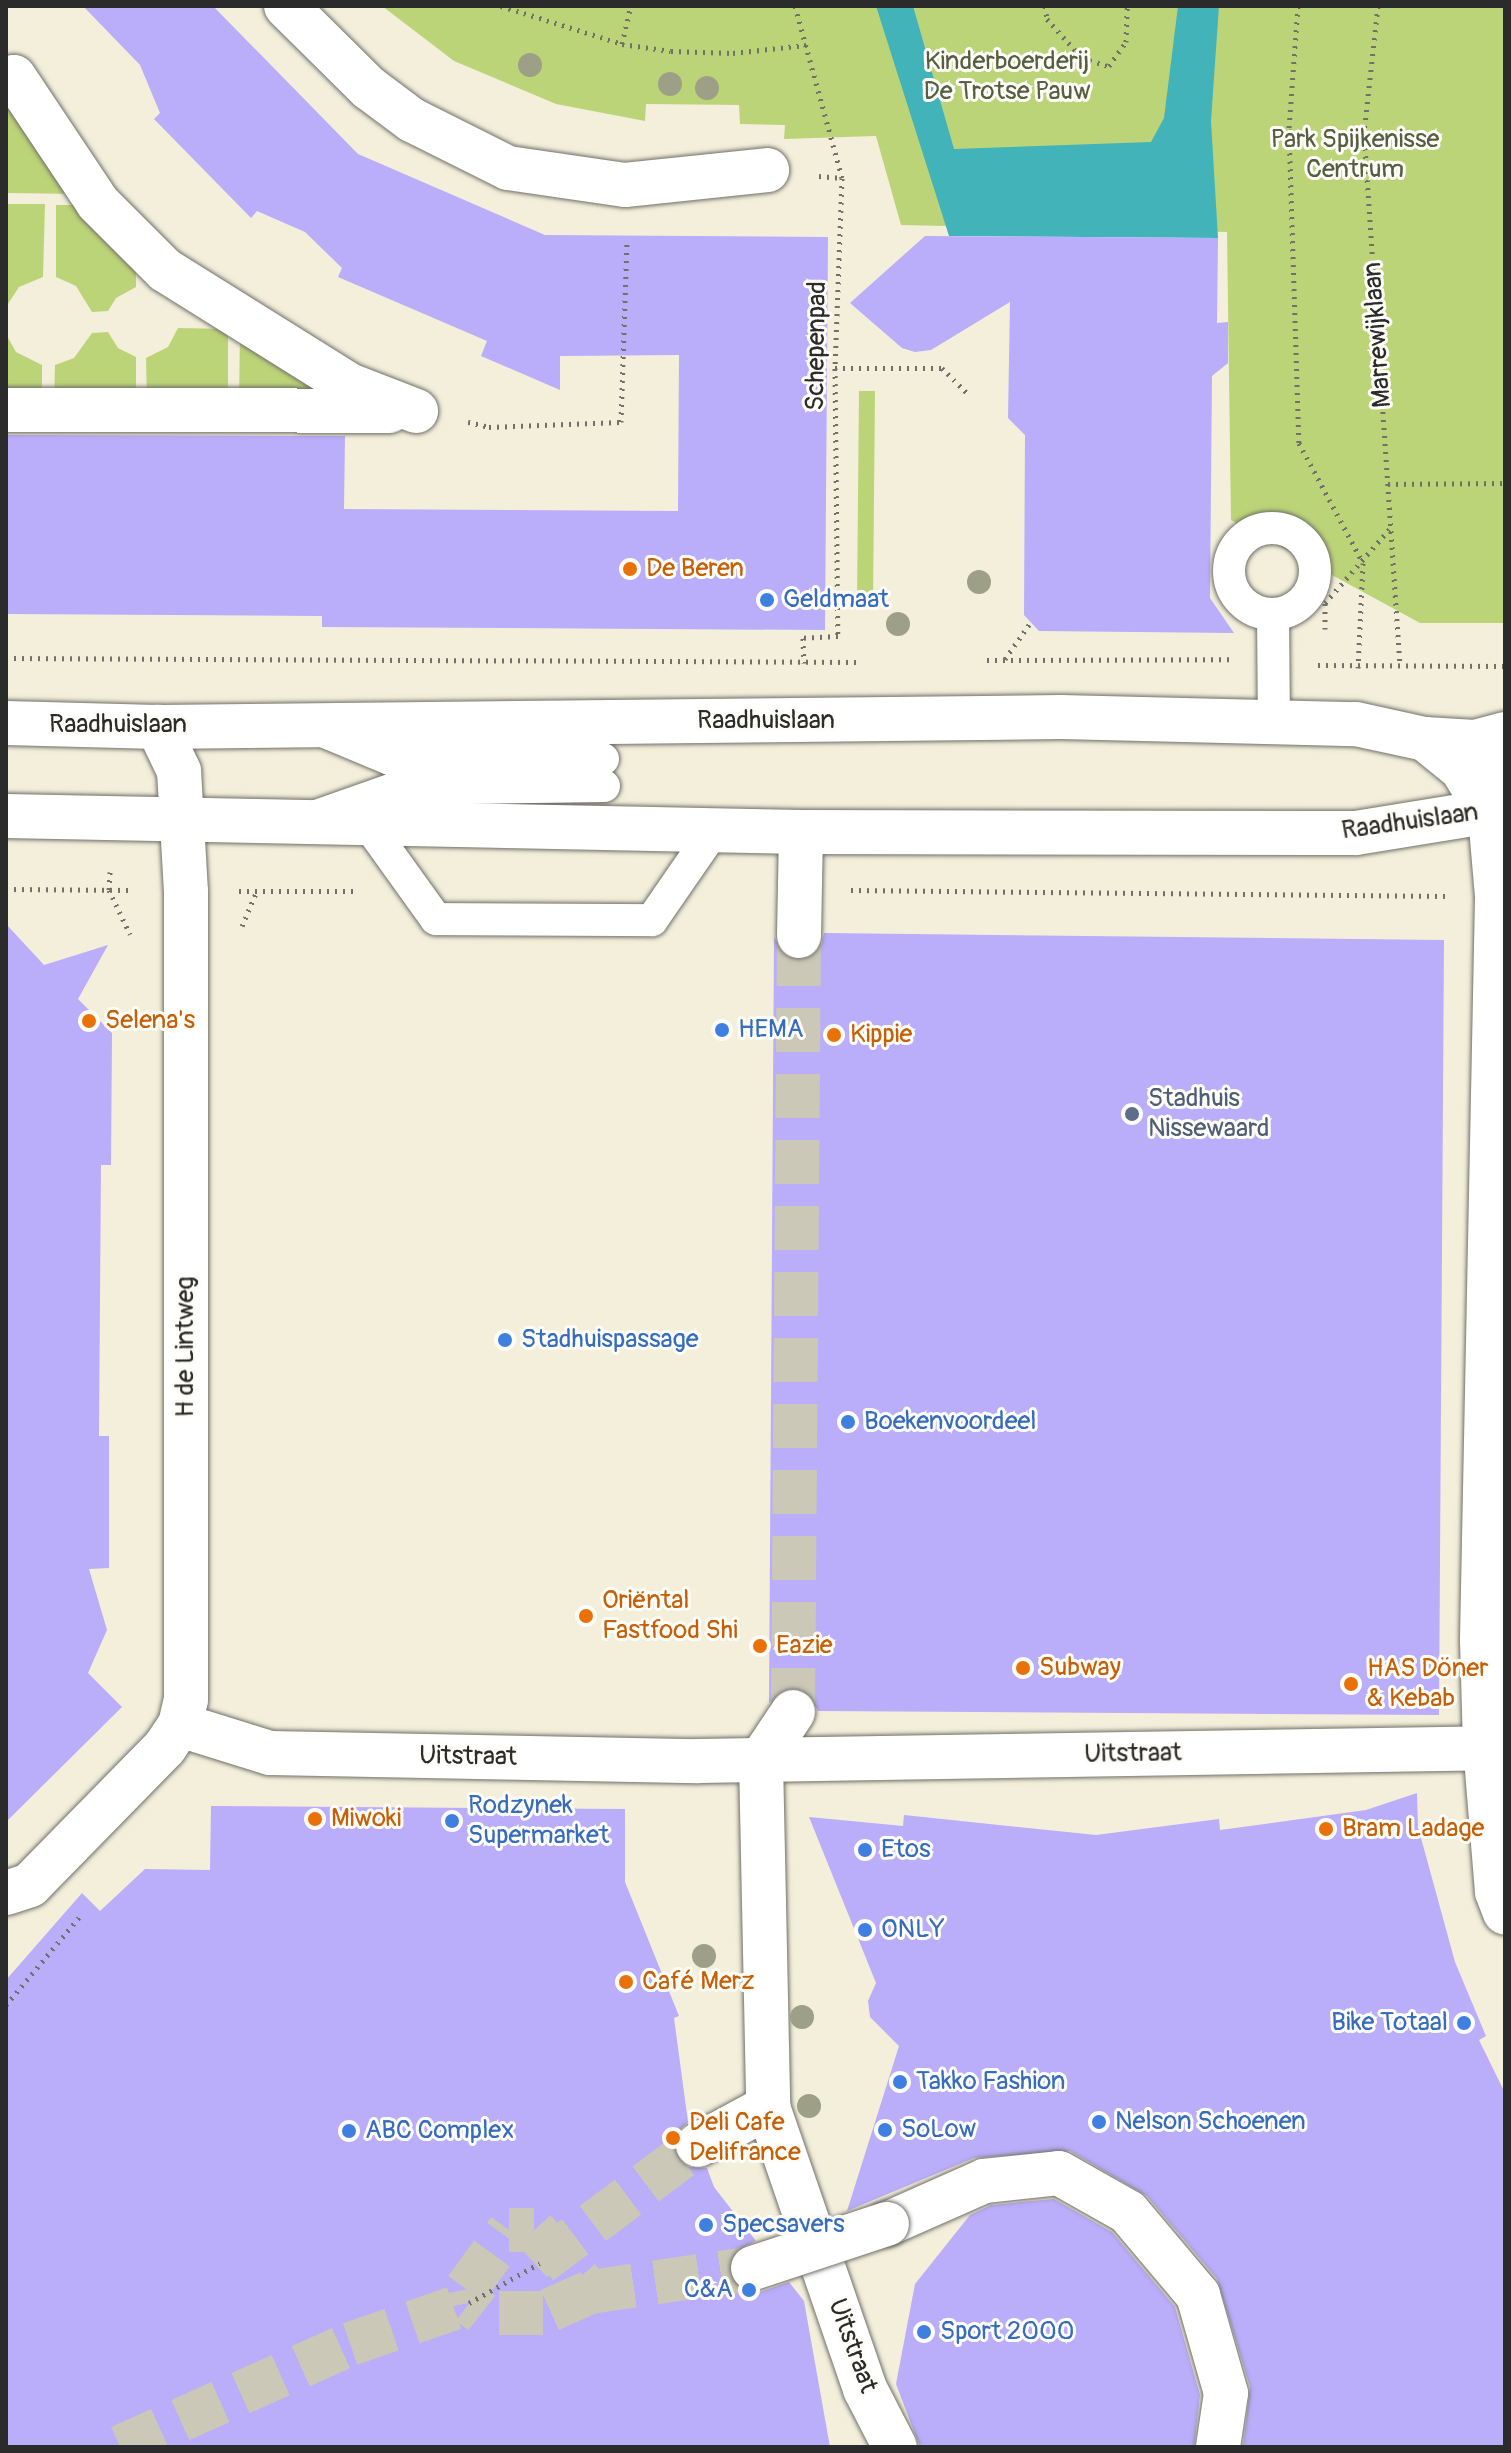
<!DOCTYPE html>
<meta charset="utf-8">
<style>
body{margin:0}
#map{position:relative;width:1511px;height:2453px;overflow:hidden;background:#f3efdb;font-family:Pangolin,sans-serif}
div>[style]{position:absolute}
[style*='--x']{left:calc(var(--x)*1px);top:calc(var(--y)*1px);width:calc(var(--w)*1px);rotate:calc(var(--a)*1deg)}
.green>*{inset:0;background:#bcd478}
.water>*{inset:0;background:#43b3ba}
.building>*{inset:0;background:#baadf9}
.street-tunnel>*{height:44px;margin-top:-22px;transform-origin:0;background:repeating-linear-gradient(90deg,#cbc8b8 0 44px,transparent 0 66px)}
.path>*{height:5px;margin-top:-2.5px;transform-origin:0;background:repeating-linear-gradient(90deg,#717069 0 2px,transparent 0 8px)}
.roads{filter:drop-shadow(0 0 2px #717069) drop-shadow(0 0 2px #717069)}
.lane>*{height:32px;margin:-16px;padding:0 16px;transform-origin:16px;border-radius:16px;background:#fff}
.lane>.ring{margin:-16px;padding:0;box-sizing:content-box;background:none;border:32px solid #fff;border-radius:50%}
.street>*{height:44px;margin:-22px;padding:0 22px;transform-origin:22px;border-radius:22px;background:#fff}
.bridges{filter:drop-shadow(0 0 2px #717069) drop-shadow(0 0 2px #717069)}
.street-bridge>*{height:44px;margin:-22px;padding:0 22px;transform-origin:22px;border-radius:22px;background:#fff}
.trees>*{width:24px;height:24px;margin:-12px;border-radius:50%;background:#9d9f87}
.dots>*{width:22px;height:22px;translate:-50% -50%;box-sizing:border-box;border:4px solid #fdfcf7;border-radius:50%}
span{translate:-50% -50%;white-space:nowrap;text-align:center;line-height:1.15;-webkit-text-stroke:6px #fdfcf7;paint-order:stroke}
.park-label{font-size:26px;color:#565e42}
.street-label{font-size:26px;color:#2b2b2b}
.food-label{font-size:26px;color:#c56008}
.left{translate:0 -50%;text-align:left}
.shop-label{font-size:26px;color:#366cbe}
.right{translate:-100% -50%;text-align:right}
.service-label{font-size:26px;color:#4e5e75}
.frame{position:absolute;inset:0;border:8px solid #2b2b2b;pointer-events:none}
</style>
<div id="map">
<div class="green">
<i style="clip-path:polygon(382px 6px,1505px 6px,1505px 623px,1420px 623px,1231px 520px,1227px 232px,901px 225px,876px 136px,784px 139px,785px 125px,740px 124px,739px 105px,646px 104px,645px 121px,556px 104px,454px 61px)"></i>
<i style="clip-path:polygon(6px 99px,81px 194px,6px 193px)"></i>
<i style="clip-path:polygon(6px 204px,45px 204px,43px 277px,19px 287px,6px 307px)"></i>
<i style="clip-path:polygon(56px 205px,88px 205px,136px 257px,136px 287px,116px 298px,108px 311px,92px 312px,76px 286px,56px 277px)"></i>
<i style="clip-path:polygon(178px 328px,228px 329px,228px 404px,147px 404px,146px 358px,168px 347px)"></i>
<i style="clip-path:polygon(240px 330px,333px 386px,239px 405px)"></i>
<i style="clip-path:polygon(108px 332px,118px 348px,136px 357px,136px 403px,54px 402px,55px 365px,74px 358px,92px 333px)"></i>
<i style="clip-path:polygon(6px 334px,16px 352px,42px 365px,42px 402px,6px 402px)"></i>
<i style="clip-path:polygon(859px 391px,875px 391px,873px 603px,857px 603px)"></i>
</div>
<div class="water">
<i style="clip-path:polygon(876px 6px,913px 6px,954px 149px,1151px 142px,1164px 118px,1178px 6px,1219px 6px,1211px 121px,1218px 238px,949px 236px)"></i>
</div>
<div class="building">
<i style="clip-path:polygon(83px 6px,213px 6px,358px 154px,545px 235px,828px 237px,825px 630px,322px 627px,322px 616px,6px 614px,6px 435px,345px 436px,344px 509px,678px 511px,679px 355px,560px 356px,560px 390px,481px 356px,487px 341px,338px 277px,342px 268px,305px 232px,257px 211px,251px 218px,154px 119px,160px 113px,140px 65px)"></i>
<i style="clip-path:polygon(925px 236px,1218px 238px,1217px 323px,1228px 322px,1228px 363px,1212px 376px,1210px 598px,1234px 633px,1039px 631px,1024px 615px,1025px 435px,1008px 418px,1010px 302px,931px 350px,915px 352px,902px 348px,850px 303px)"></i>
<i style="clip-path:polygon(6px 924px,44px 965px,108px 945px,78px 999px,112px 1033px,111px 1165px,101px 1165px,99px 1436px,109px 1436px,109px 1568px,89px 1569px,107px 1630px,88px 1673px,122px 1707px,6px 1822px)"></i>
<i style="clip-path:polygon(824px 933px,1444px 940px,1439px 1715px,818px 1711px,807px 1692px,794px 1687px,781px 1690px,769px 1703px,774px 937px,785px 957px,799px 961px,820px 950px)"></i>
<i style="clip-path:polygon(1417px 1793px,1418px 1827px,1455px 1962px,1486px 2036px,1479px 2040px,1505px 2093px,1505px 2447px,1243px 2447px,1250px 2387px,1217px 2279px,1147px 2196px,1070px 2151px,974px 2158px,847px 2211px,899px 2046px,870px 2017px,868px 2001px,876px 1983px,809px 1817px,903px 1826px,904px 1815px,1096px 1835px,1219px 1819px,1220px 1830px,1366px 1810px)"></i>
<i style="clip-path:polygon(211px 1806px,625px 1809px,625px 1882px,679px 2016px,674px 2018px,688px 2122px,676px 2133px,676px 2156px,686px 2167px,707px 2168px,714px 2187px,756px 2241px,735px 2251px,729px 2262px,736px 2286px,760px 2292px,789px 2282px,804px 2301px,830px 2447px,6px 2447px,6px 1980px,82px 1893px,100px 1911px,145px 1869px,210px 1870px)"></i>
<i style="clip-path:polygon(1054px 2199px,1112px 2232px,1175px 2307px,1200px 2395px,1194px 2447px,920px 2447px,896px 2384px,915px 2284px,970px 2215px,991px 2205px)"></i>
</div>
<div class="street-tunnel">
<i style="--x:793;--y:1712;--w:776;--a:-89.56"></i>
<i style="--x:509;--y:2230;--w:25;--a:0"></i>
<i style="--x:534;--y:2230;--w:84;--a:47.9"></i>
<i style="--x:590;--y:2292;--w:51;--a:155.9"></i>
<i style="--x:543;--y:2313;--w:61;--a:180"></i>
<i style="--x:482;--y:2313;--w:16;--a:-142"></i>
<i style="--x:469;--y:2303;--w:14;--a:-102"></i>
<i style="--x:466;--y:2289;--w:73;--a:-53.9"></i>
<i style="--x:540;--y:2263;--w:197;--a:-36.8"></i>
<i style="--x:590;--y:2292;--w:165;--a:-8.4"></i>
<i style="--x:120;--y:2447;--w:252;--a:-24.1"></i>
<i style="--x:350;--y:2344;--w:126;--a:-19"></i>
</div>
<div class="path">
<i style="--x:501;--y:6;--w:127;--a:17.4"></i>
<i style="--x:622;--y:44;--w:49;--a:8.1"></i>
<i style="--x:671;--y:51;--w:62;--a:1.8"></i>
<i style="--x:733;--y:53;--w:74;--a:-6.2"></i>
<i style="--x:795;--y:6;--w:178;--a:74.7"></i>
<i style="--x:842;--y:178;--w:190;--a:92.1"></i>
<i style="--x:835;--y:368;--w:268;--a:89.4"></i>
<i style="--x:838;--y:636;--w:35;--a:177"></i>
<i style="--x:803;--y:638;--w:25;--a:88"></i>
<i style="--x:1045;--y:6;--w:13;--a:81"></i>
<i style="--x:1047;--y:19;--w:52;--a:48.1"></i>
<i style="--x:1082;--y:58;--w:28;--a:17"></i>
<i style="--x:1109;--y:66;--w:29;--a:-55"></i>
<i style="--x:1126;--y:42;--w:36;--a:-88"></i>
<i style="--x:1298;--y:6;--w:123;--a:94.2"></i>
<i style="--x:1289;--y:129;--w:314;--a:88.2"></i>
<i style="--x:1299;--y:443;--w:136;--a:61.9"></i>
<i style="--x:1363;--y:563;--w:105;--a:92.7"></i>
<i style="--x:1378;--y:6;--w:127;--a:96.3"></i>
<i style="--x:1364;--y:132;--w:534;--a:86.14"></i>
<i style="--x:622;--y:44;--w:39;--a:-77"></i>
<i style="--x:819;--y:176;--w:23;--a:5"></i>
<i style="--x:835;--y:368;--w:107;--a:0"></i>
<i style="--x:942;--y:368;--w:35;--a:45"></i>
<i style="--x:468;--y:422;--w:22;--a:13"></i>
<i style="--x:489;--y:427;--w:132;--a:-2.2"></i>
<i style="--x:621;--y:422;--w:183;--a:-88.1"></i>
<i style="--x:1388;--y:484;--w:117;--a:-0.5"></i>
<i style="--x:1325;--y:629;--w:26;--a:-90"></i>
<i style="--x:1325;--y:603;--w:103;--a:-48.9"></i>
<i style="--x:6;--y:658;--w:851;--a:0.27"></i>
<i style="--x:1005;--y:659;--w:45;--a:-54.9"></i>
<i style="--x:987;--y:660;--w:242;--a:-0.2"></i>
<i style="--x:1318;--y:665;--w:187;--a:0.3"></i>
<i style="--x:110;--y:872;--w:18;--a:93"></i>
<i style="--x:109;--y:890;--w:49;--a:64.5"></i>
<i style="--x:6;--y:889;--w:127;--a:0.5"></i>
<i style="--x:851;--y:890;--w:594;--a:0.58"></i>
<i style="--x:239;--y:891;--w:118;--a:0"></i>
<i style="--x:242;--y:926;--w:38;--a:-67"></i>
<i style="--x:6;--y:2005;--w:117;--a:-50.2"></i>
<i style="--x:469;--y:2303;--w:81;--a:-29.4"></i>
</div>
<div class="roads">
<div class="lane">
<i class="ring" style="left:1229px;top:528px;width:54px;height:54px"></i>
<i style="--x:1273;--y:614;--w:106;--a:89.5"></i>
<i style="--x:313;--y:727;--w:83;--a:22.6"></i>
<i style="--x:390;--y:759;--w:213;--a:0"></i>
<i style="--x:316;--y:816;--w:82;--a:-19.3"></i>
<i style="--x:393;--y:789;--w:211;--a:-0.8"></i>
<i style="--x:367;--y:823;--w:118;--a:54.3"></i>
<i style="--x:436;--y:919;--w:216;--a:0.3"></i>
<i style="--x:652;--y:920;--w:109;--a:-55.4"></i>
</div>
<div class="street">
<i style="--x:286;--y:6;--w:117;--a:44.7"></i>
<i style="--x:369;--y:88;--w:54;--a:36.7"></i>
<i style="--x:412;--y:120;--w:107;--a:26.6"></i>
<i style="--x:508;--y:168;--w:118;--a:8.3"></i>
<i style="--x:625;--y:185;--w:143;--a:-6"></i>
<i style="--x:6;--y:79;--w:8;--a:-14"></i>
<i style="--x:14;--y:77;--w:151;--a:56.3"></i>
<i style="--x:98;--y:203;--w:95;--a:45"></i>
<i style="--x:165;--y:270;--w:217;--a:32"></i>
<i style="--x:349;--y:385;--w:72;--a:21.2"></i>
<i style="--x:6;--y:410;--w:384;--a:0.1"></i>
<i style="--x:6;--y:723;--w:152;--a:1.5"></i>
<i style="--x:158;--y:727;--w:903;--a:-0.63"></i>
<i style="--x:1061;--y:717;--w:295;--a:1.4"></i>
<i style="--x:1356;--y:724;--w:71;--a:12.3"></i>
<i style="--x:1425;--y:739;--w:48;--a:39"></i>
<i style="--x:1462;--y:769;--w:54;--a:58.7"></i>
<i style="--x:1425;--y:739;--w:50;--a:3.4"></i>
<i style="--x:1475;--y:742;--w:31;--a:-15"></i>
<i style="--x:1505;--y:768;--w:49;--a:107.7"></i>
<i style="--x:1490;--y:815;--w:82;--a:85.1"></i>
<i style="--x:1497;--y:897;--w:743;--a:91.16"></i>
<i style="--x:1482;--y:1640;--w:106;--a:88.4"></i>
<i style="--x:1485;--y:1746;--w:146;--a:85.3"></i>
<i style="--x:1497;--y:1892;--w:22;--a:69"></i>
<i style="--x:6;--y:816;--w:795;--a:1.15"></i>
<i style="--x:801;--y:832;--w:518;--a:0.11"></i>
<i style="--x:1319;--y:833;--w:37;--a:0"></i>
<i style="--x:1356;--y:833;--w:151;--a:-9.2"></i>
<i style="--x:799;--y:936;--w:104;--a:-88.9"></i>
<i style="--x:793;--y:1712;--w:58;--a:123.7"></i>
<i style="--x:761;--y:1760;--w:347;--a:88.8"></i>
<i style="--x:768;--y:2107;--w:298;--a:71"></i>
<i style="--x:865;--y:2389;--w:65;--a:62.7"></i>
<i style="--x:180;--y:1725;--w:94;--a:17.3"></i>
<i style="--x:270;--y:1753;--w:428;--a:1.1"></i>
<i style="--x:698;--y:1761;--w:807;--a:-0.92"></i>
<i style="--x:6;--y:1893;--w:25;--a:-18"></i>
<i style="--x:30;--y:1885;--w:193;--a:-45.6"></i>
<i style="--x:165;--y:1747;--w:27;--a:-56"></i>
<i style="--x:180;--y:1725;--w:26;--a:-77"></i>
<i style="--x:186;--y:1700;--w:808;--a:-90"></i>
<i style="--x:186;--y:892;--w:121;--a:-93.3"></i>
<i style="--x:179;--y:771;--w:49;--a:-115.5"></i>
<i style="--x:698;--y:2145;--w:80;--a:-28.5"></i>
<i style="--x:887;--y:2224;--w:106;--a:-23.9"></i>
<i style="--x:984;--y:2181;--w:75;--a:-6.1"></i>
<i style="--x:1059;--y:2173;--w:79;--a:29.5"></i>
<i style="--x:1128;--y:2212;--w:109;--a:49.9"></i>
<i style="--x:1198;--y:2295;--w:102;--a:74.1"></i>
<i style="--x:1226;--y:2393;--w:55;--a:98.4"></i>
</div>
</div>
<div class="bridges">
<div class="street-bridge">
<i style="--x:753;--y:2268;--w:141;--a:-18.2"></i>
</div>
</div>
<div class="trees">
<i style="left:530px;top:65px"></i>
<i style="left:670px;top:84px"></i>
<i style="left:707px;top:88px"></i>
<i style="left:979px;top:582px"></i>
<i style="left:898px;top:624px"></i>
<i style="left:704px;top:1956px"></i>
<i style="left:802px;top:2017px"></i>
<i style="left:809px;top:2106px"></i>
</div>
<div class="dots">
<i style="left:630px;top:569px;background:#e8710a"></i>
<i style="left:767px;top:600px;background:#3f7fe0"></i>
<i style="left:89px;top:1021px;background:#e8710a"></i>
<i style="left:722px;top:1030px;background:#3f7fe0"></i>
<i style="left:834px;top:1035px;background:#e8710a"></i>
<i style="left:1132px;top:1114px;background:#5c6f8a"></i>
<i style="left:505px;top:1340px;background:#3f7fe0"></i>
<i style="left:848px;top:1422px;background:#3f7fe0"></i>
<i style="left:586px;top:1616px;background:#e8710a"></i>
<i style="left:760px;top:1646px;background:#e8710a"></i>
<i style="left:1023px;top:1668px;background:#e8710a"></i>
<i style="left:1351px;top:1684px;background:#e8710a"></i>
<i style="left:315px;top:1819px;background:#e8710a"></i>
<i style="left:452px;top:1821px;background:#3f7fe0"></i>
<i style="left:1326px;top:1829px;background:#e8710a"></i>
<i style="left:865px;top:1850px;background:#3f7fe0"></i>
<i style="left:865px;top:1930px;background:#3f7fe0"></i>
<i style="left:626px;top:1982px;background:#e8710a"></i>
<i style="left:1464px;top:2023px;background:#3f7fe0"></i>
<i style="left:900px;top:2082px;background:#3f7fe0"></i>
<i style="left:1099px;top:2122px;background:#3f7fe0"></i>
<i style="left:885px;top:2130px;background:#3f7fe0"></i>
<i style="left:349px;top:2131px;background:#3f7fe0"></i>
<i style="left:673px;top:2138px;background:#e8710a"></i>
<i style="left:706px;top:2225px;background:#3f7fe0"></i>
<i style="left:749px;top:2290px;background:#3f7fe0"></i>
<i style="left:924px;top:2332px;background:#3f7fe0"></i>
</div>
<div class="park-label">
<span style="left:1007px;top:77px">Kinderboerderij<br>De Trotse Pauw</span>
<span style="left:1355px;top:155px">Park Spijkenisse<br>Centrum</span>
</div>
<div class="street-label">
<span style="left:1378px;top:335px;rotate:-94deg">Marrewijklaan</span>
<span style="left:817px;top:346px;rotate:-89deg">Schepenpad</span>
<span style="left:766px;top:721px">Raadhuislaan</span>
<span style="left:118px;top:725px">Raadhuislaan</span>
<span style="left:1410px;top:822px;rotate:-8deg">Raadhuislaan</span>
<span style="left:186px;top:1347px;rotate:-90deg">H de Lintweg</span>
<span style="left:1133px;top:1754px;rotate:-1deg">Uitstraat</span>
<span style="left:468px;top:1757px;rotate:1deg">Uitstraat</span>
<span style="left:852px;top:2346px;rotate:70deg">Uitstraat</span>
</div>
<div class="food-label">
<span class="left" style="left:646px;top:569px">De Beren</span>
<span class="left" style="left:105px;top:1021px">Selena's</span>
<span class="left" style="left:850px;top:1035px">Kippie</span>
<span class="left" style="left:602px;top:1616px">Oriëntal<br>Fastfood Shi</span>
<span class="left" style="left:776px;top:1646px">Eazie</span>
<span class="left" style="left:1039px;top:1668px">Subway</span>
<span class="left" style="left:1367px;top:1684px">HAS Döner<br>&amp; Kebab</span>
<span class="left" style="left:331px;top:1819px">Miwoki</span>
<span class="left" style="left:1342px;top:1829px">Bram Ladage</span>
<span class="left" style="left:642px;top:1982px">Café Merz</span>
<span class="left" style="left:689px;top:2138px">Deli Cafe<br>Delifrance</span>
</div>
<div class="shop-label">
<span class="left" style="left:783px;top:600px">Geldmaat</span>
<span class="left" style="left:738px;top:1030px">HEMA</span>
<span class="left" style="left:521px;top:1340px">Stadhuispassage</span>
<span class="left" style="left:864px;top:1422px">Boekenvoordeel</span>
<span class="left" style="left:468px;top:1821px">Rodzynek<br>Supermarket</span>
<span class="left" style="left:881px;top:1850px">Etos</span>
<span class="left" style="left:881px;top:1930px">ONLY</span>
<span class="right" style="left:1448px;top:2023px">Bike Totaal</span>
<span class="left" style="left:916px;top:2082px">Takko Fashion</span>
<span class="left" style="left:1115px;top:2122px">Nelson Schoenen</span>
<span class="left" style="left:901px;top:2130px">SoLow</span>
<span class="left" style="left:365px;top:2131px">ABC Complex</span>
<span class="left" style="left:722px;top:2225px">Specsavers</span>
<span class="right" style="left:733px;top:2290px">C&amp;A</span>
<span class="left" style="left:940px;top:2332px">Sport 2000</span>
</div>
<div class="service-label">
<span class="left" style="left:1148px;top:1114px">Stadhuis<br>Nissewaard</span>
</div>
<div class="frame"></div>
</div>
